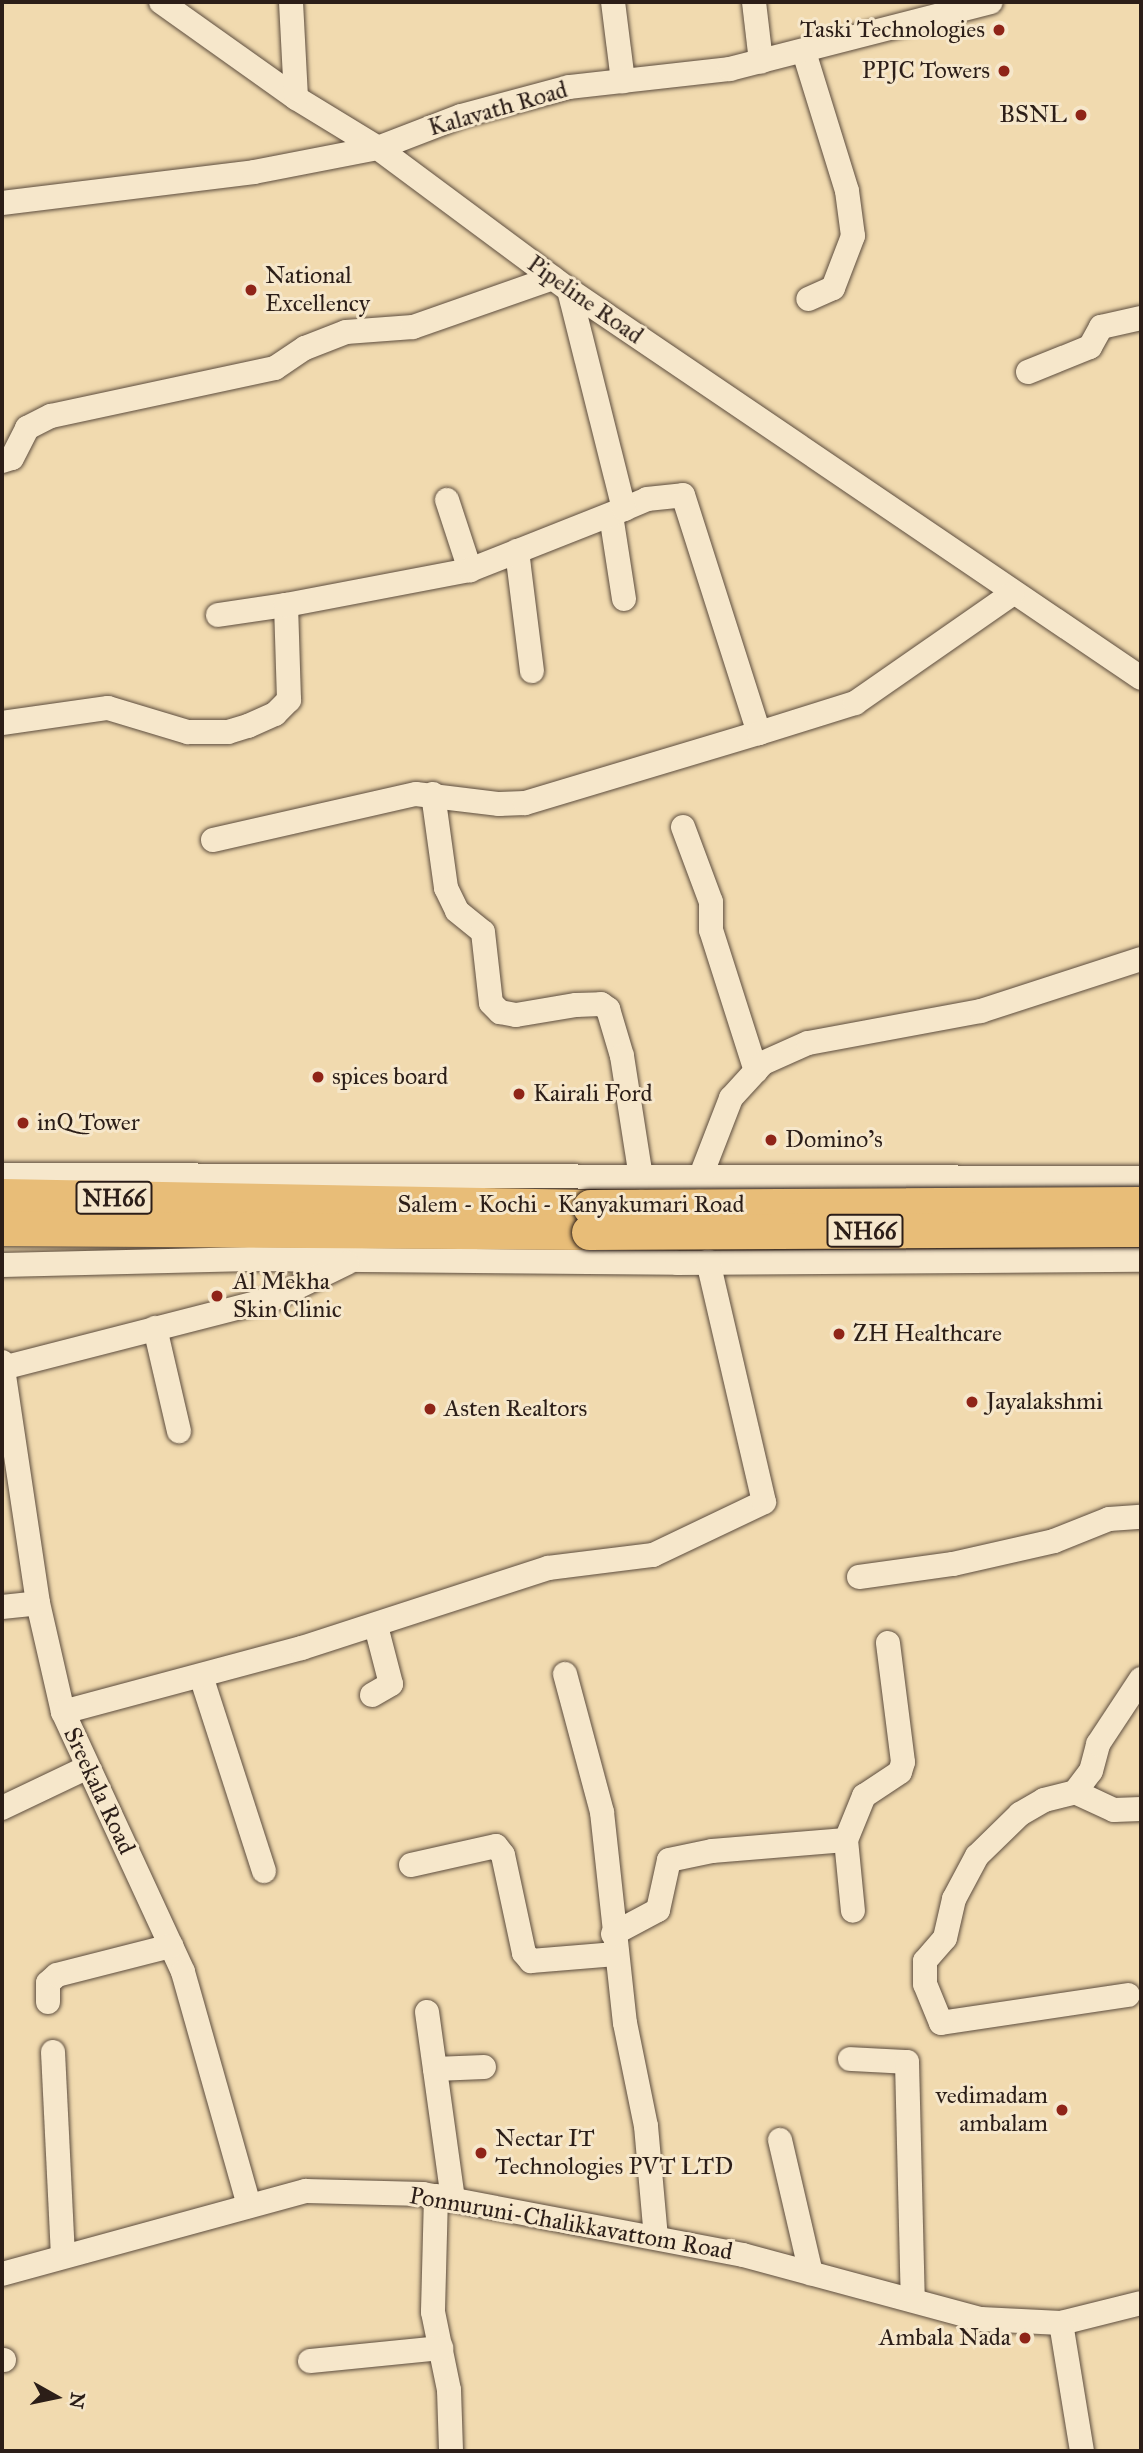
<!DOCTYPE html>
<style>
body{margin:0}
#map{position:relative;width:1143px;height:2453px;overflow:hidden;background:#f1daaf;font-family:"IM FELL Great Primer",serif}
div>[style]{position:absolute}
[style*='--x']{left:calc(var(--x)*1px);top:calc(var(--y)*1px);width:calc(var(--w)*1px);rotate:calc(var(--a)*1deg)}
.roads{filter:drop-shadow(0 0 2px #5d4d3e) drop-shadow(0 0 2px #5d4d3e)}
.minor>*{height:24px;margin:-12px;padding:0 12px;transform-origin:12px;border-radius:12px;background:#f6e7cb}
.highway>*{height:35px;margin:-17.5px;padding:0 17.5px;transform-origin:17.5px;border-radius:17.5px;background:#e8bd78}
.bridges{filter:drop-shadow(0 0 2px #2c1e18) drop-shadow(0 0 2px #2c1e18)}
.highway-bridge>*{height:35px;margin:-17.5px;padding:0 17.5px;transform-origin:17.5px;border-radius:17.5px;background:#e8bd78}
.dots>*{width:19px;height:19px;translate:-50% -50%;box-sizing:border-box;border:4px solid #f6e7cb;border-radius:50%}
span{translate:-50% -50%;white-space:nowrap;text-align:center;line-height:1.15;-webkit-text-stroke:6px #f6e7cb;paint-order:stroke}
.shield-label span{padding:2px 5px;background:#f6e7cb;border:2px solid;border-radius:5px;-webkit-text-stroke-width:0}
.shield-label{font-size:23px;color:#2c1e18;font-weight:700}
.poi-label{font-size:24px;color:#2c1e18}
.right{translate:-100% -50%;text-align:right}
.left{translate:0 -50%;text-align:left}
.street-label{font-size:24px;color:#2c1e18}
.frame{position:absolute;inset:0;border:4px solid #2c1e18;pointer-events:none}
.north{position:absolute;left:21px;top:2362px;width:70px;height:70px;-webkit-text-stroke:5px #f6e7cb;paint-order:stroke;rotate:99deg;font-size:19px;font-weight:700;line-height:28px;text-align:center;color:#2c1e18}
.north::after{content:'';display:block;margin:auto;width:24px;height:32px;background:#2c1e18;clip-path:polygon(50% 0,100% 100%,50% 72%,0 100%)}
</style>
<div id="map">
<div class="roads">
<div class="minor">
<i style="--x:161;--y:2;--w:166;--a:35.4"></i>
<i style="--x:296;--y:98;--w:96;--a:31.4"></i>
<i style="--x:378;--y:148;--w:238;--a:36.6"></i>
<i style="--x:569;--y:290;--w:691;--a:34.15"></i>
<i style="--x:291;--y:2;--w:96;--a:87"></i>
<i style="--x:613;--y:2;--w:80;--a:82.8"></i>
<i style="--x:754;--y:2;--w:60;--a:83.3"></i>
<i style="--x:804;--y:52;--w:145;--a:72.8"></i>
<i style="--x:847;--y:191;--w:45;--a:82.4"></i>
<i style="--x:853;--y:236;--w:56;--a:111"></i>
<i style="--x:833;--y:288;--w:27;--a:156"></i>
<i style="--x:2;--y:203;--w:254;--a:-7"></i>
<i style="--x:254;--y:172;--w:126;--a:-11"></i>
<i style="--x:378;--y:148;--w:89;--a:-21.1"></i>
<i style="--x:461;--y:116;--w:112;--a:-15"></i>
<i style="--x:569;--y:87;--w:162;--a:-6.4"></i>
<i style="--x:730;--y:69;--w:269;--a:-14.4"></i>
<i style="--x:1028;--y:372;--w:67;--a:-22"></i>
<i style="--x:1090;--y:347;--w:23;--a:-61"></i>
<i style="--x:1101;--y:327;--w:41;--a:-12.7"></i>
<i style="--x:2;--y:461;--w:10;--a:-17"></i>
<i style="--x:12;--y:458;--w:34;--a:-63"></i>
<i style="--x:27;--y:428;--w:27;--a:-27"></i>
<i style="--x:51;--y:416;--w:229;--a:-12.1"></i>
<i style="--x:275;--y:368;--w:36;--a:-34"></i>
<i style="--x:305;--y:348;--w:44;--a:-21.3"></i>
<i style="--x:346;--y:332;--w:67;--a:-4.3"></i>
<i style="--x:413;--y:327;--w:148;--a:-19.3"></i>
<i style="--x:447;--y:500;--w:74;--a:71.8"></i>
<i style="--x:624;--y:509;--w:25;--a:-23"></i>
<i style="--x:647;--y:499;--w:36;--a:-6"></i>
<i style="--x:683;--y:495;--w:250;--a:72.3"></i>
<i style="--x:611;--y:515;--w:85;--a:81.2"></i>
<i style="--x:517;--y:551;--w:121;--a:82.9"></i>
<i style="--x:218;--y:615;--w:69;--a:-8.4"></i>
<i style="--x:2;--y:723;--w:107;--a:-8.1"></i>
<i style="--x:108;--y:708;--w:84;--a:16.7"></i>
<i style="--x:188;--y:732;--w:40;--a:0"></i>
<i style="--x:228;--y:732;--w:21;--a:-17"></i>
<i style="--x:248;--y:726;--w:30;--a:-24"></i>
<i style="--x:275;--y:714;--w:20;--a:-45"></i>
<i style="--x:289;--y:700;--w:95;--a:-91.8"></i>
<i style="--x:286;--y:605;--w:187;--a:-10.8"></i>
<i style="--x:470;--y:570;--w:166;--a:-21.6"></i>
<i style="--x:624;--y:509;--w:226;--a:-104.1"></i>
<i style="--x:433;--y:794;--w:95;--a:82.1"></i>
<i style="--x:446;--y:888;--w:25;--a:64"></i>
<i style="--x:457;--y:911;--w:33;--a:39"></i>
<i style="--x:483;--y:932;--w:71;--a:83.6"></i>
<i style="--x:491;--y:1003;--w:13;--a:45"></i>
<i style="--x:500;--y:1012;--w:16;--a:11"></i>
<i style="--x:516;--y:1015;--w:61;--a:-9.5"></i>
<i style="--x:576;--y:1005;--w:25;--a:-2"></i>
<i style="--x:601;--y:1004;--w:9;--a:36"></i>
<i style="--x:608;--y:1009;--w:49;--a:73.4"></i>
<i style="--x:622;--y:1056;--w:123;--a:81.1"></i>
<i style="--x:683;--y:827;--w:80;--a:69.5"></i>
<i style="--x:711;--y:902;--w:28;--a:90"></i>
<i style="--x:711;--y:930;--w:148;--a:72.3"></i>
<i style="--x:213;--y:840;--w:208;--a:-12.8"></i>
<i style="--x:416;--y:794;--w:84;--a:6.9"></i>
<i style="--x:499;--y:804;--w:26;--a:-2"></i>
<i style="--x:525;--y:803;--w:244;--a:-16.7"></i>
<i style="--x:759;--y:733;--w:101;--a:-17.4"></i>
<i style="--x:855;--y:703;--w:191;--a:-34.8"></i>
<i style="--x:2;--y:1175;--w:1139;--a:0.15"></i>
<i style="--x:700;--y:1178;--w:86;--a:-68.8"></i>
<i style="--x:731;--y:1098;--w:47;--a:-47.6"></i>
<i style="--x:763;--y:1063;--w:49;--a:-24"></i>
<i style="--x:808;--y:1043;--w:176;--a:-10.5"></i>
<i style="--x:981;--y:1011;--w:168;--a:-18"></i>
<i style="--x:2;--y:1265;--w:249;--a:-1.4"></i>
<i style="--x:251;--y:1259;--w:426;--a:0.5"></i>
<i style="--x:677;--y:1263;--w:464;--a:-0.4"></i>
<i style="--x:155;--y:1328;--w:106;--a:76.9"></i>
<i style="--x:2;--y:1362;--w:244;--a:81.5"></i>
<i style="--x:38;--y:1603;--w:112;--a:77.1"></i>
<i style="--x:63;--y:1712;--w:286;--a:65.2"></i>
<i style="--x:183;--y:1972;--w:243;--a:74.2"></i>
<i style="--x:3;--y:1368;--w:281;--a:-14.4"></i>
<i style="--x:275;--y:1298;--w:80;--a:-25.9"></i>
<i style="--x:859;--y:1577;--w:95;--a:-7.9"></i>
<i style="--x:953;--y:1564;--w:104;--a:-12.8"></i>
<i style="--x:1054;--y:1541;--w:59;--a:-21.8"></i>
<i style="--x:1109;--y:1519;--w:32;--a:-4"></i>
<i style="--x:2;--y:1607;--w:36;--a:-6"></i>
<i style="--x:565;--y:1674;--w:143;--a:75"></i>
<i style="--x:602;--y:1812;--w:212;--a:83.8"></i>
<i style="--x:625;--y:2023;--w:105;--a:78.5"></i>
<i style="--x:646;--y:2126;--w:112;--a:84.9"></i>
<i style="--x:201;--y:1676;--w:205;--a:72.1"></i>
<i style="--x:372;--y:1695;--w:22;--a:-30"></i>
<i style="--x:391;--y:1684;--w:60;--a:-104.5"></i>
<i style="--x:63;--y:1712;--w:247;--a:-15"></i>
<i style="--x:302;--y:1648;--w:259;--a:-18"></i>
<i style="--x:548;--y:1568;--w:106;--a:-7.1"></i>
<i style="--x:653;--y:1555;--w:123;--a:-25.5"></i>
<i style="--x:764;--y:1502;--w:247;--a:-103.1"></i>
<i style="--x:1075;--y:1792;--w:43;--a:24.8"></i>
<i style="--x:1114;--y:1810;--w:27;--a:-2"></i>
<i style="--x:2;--y:1808;--w:93;--a:-25.5"></i>
<i style="--x:846;--y:1840;--w:48;--a:-67.8"></i>
<i style="--x:864;--y:1796;--w:43;--a:-33.7"></i>
<i style="--x:900;--y:1772;--w:10;--a:-73"></i>
<i style="--x:903;--y:1762;--w:120;--a:-97.2"></i>
<i style="--x:411;--y:1865;--w:87;--a:-12.6"></i>
<i style="--x:496;--y:1846;--w:11;--a:52"></i>
<i style="--x:503;--y:1855;--w:100;--a:77.9"></i>
<i style="--x:524;--y:1953;--w:11;--a:49"></i>
<i style="--x:531;--y:1961;--w:85;--a:-4.7"></i>
<i style="--x:613;--y:1934;--w:51;--a:-28.1"></i>
<i style="--x:658;--y:1910;--w:51;--a:-77.6"></i>
<i style="--x:669;--y:1860;--w:44;--a:-11.8"></i>
<i style="--x:712;--y:1851;--w:134;--a:-4.7"></i>
<i style="--x:846;--y:1840;--w:71;--a:84.4"></i>
<i style="--x:1128;--y:1995;--w:189;--a:171.5"></i>
<i style="--x:941;--y:2023;--w:42;--a:-112.3"></i>
<i style="--x:925;--y:1984;--w:23;--a:-90"></i>
<i style="--x:925;--y:1961;--w:30;--a:-49"></i>
<i style="--x:945;--y:1938;--w:40;--a:-77"></i>
<i style="--x:954;--y:1899;--w:49;--a:-61.9"></i>
<i style="--x:977;--y:1856;--w:60;--a:-44.3"></i>
<i style="--x:1020;--y:1814;--w:28;--a:-30"></i>
<i style="--x:1044;--y:1800;--w:32;--a:-14"></i>
<i style="--x:1075;--y:1792;--w:26;--a:-53"></i>
<i style="--x:1091;--y:1771;--w:28;--a:-75"></i>
<i style="--x:1098;--y:1744;--w:78;--a:-56.5"></i>
<i style="--x:48;--y:2002;--w:19;--a:-90"></i>
<i style="--x:48;--y:1983;--w:12;--a:-42"></i>
<i style="--x:57;--y:1975;--w:118;--a:-14.3"></i>
<i style="--x:427;--y:2012;--w:189;--a:82.1"></i>
<i style="--x:53;--y:2052;--w:204;--a:87.2"></i>
<i style="--x:850;--y:2059;--w:57;--a:3"></i>
<i style="--x:907;--y:2062;--w:238;--a:88.6"></i>
<i style="--x:435;--y:2069;--w:49;--a:-2.3"></i>
<i style="--x:780;--y:2140;--w:137;--a:76.9"></i>
<i style="--x:436;--y:2196;--w:116;--a:91.5"></i>
<i style="--x:433;--y:2312;--w:80;--a:78.4"></i>
<i style="--x:449;--y:2390;--w:61;--a:88.1"></i>
<i style="--x:2;--y:2274;--w:315;--a:-15.3"></i>
<i style="--x:306;--y:2191;--w:117;--a:1.5"></i>
<i style="--x:423;--y:2194;--w:326;--a:10.8"></i>
<i style="--x:743;--y:2255;--w:246;--a:15.1"></i>
<i style="--x:981;--y:2319;--w:80;--a:2.9"></i>
<i style="--x:1061;--y:2323;--w:82;--a:-14"></i>
<i style="--x:1061;--y:2323;--w:130;--a:80.7"></i>
<i style="--x:2;--y:2360;--w:2;--a:0"></i>
<i style="--x:310;--y:2361;--w:132;--a:-5.7"></i>
</div>
<div class="highway">
<i style="--x:2;--y:1196;--w:588;--a:1.07"></i>
<i style="--x:2;--y:1228;--w:587;--a:0.39"></i>
</div>
</div>
<div class="bridges">
<div class="highway-bridge">
<i style="--x:590;--y:1207;--w:551;--a:-0.31"></i>
<i style="--x:589;--y:1232;--w:552;--a:-0.31"></i>
</div>
</div>
<div class="dots">
<i style="left:999px;top:30px;background:#8f2418"></i>
<i style="left:1004px;top:71px;background:#8f2418"></i>
<i style="left:1081px;top:115px;background:#8f2418"></i>
<i style="left:251px;top:290px;background:#8f2418"></i>
<i style="left:318px;top:1077px;background:#8f2418"></i>
<i style="left:519px;top:1094px;background:#8f2418"></i>
<i style="left:23px;top:1123px;background:#8f2418"></i>
<i style="left:771px;top:1140px;background:#8f2418"></i>
<i style="left:217px;top:1296px;background:#8f2418"></i>
<i style="left:839px;top:1334px;background:#8f2418"></i>
<i style="left:972px;top:1402px;background:#8f2418"></i>
<i style="left:430px;top:1409px;background:#8f2418"></i>
<i style="left:1062px;top:2110px;background:#8f2418"></i>
<i style="left:481px;top:2153px;background:#8f2418"></i>
<i style="left:1025px;top:2338px;background:#8f2418"></i>
</div>
<div class="shield-label">
<span style="left:114px;top:1198px">NH66</span>
<span style="left:865px;top:1231px">NH66</span>
</div>
<div class="poi-label">
<span class="right" style="left:985px;top:30px">Taski Technologies</span>
<span class="right" style="left:990px;top:71px">PPJC Towers</span>
<span class="right" style="left:1067px;top:115px">BSNL</span>
<span class="left" style="left:265px;top:290px">National<br>Excellency</span>
<span class="left" style="left:332px;top:1077px">spices board</span>
<span class="left" style="left:533px;top:1094px">Kairali Ford</span>
<span class="left" style="left:37px;top:1123px">inQ Tower</span>
<span class="left" style="left:785px;top:1140px">Domino's</span>
<span class="left" style="left:233px;top:1296px">Al Mekha<br>Skin Clinic</span>
<span class="left" style="left:853px;top:1334px">ZH Healthcare</span>
<span class="left" style="left:986px;top:1402px">Jayalakshmi</span>
<span class="left" style="left:444px;top:1409px">Asten Realtors</span>
<span class="right" style="left:1048px;top:2110px">vedimadam<br>ambalam</span>
<span class="left" style="left:495px;top:2153px">Nectar IT<br>Technologies PVT LTD</span>
<span class="right" style="left:1011px;top:2338px">Ambala Nada</span>
</div>
<div class="street-label">
<span style="left:498px;top:109px;rotate:-16deg">Kalavath Road</span>
<span style="left:585px;top:300px;rotate:35deg">Pipeline Road</span>
<span style="left:571px;top:1205px">Salem - Kochi - Kanyakumari Road</span>
<span style="left:99px;top:1791px;rotate:65deg">Sreekala Road</span>
<span style="left:571px;top:2224px;rotate:10deg">Ponnuruni-Chalikkavattom Road</span>
</div>
<div class="frame"></div>
<div class="north">N</div>
</div>
